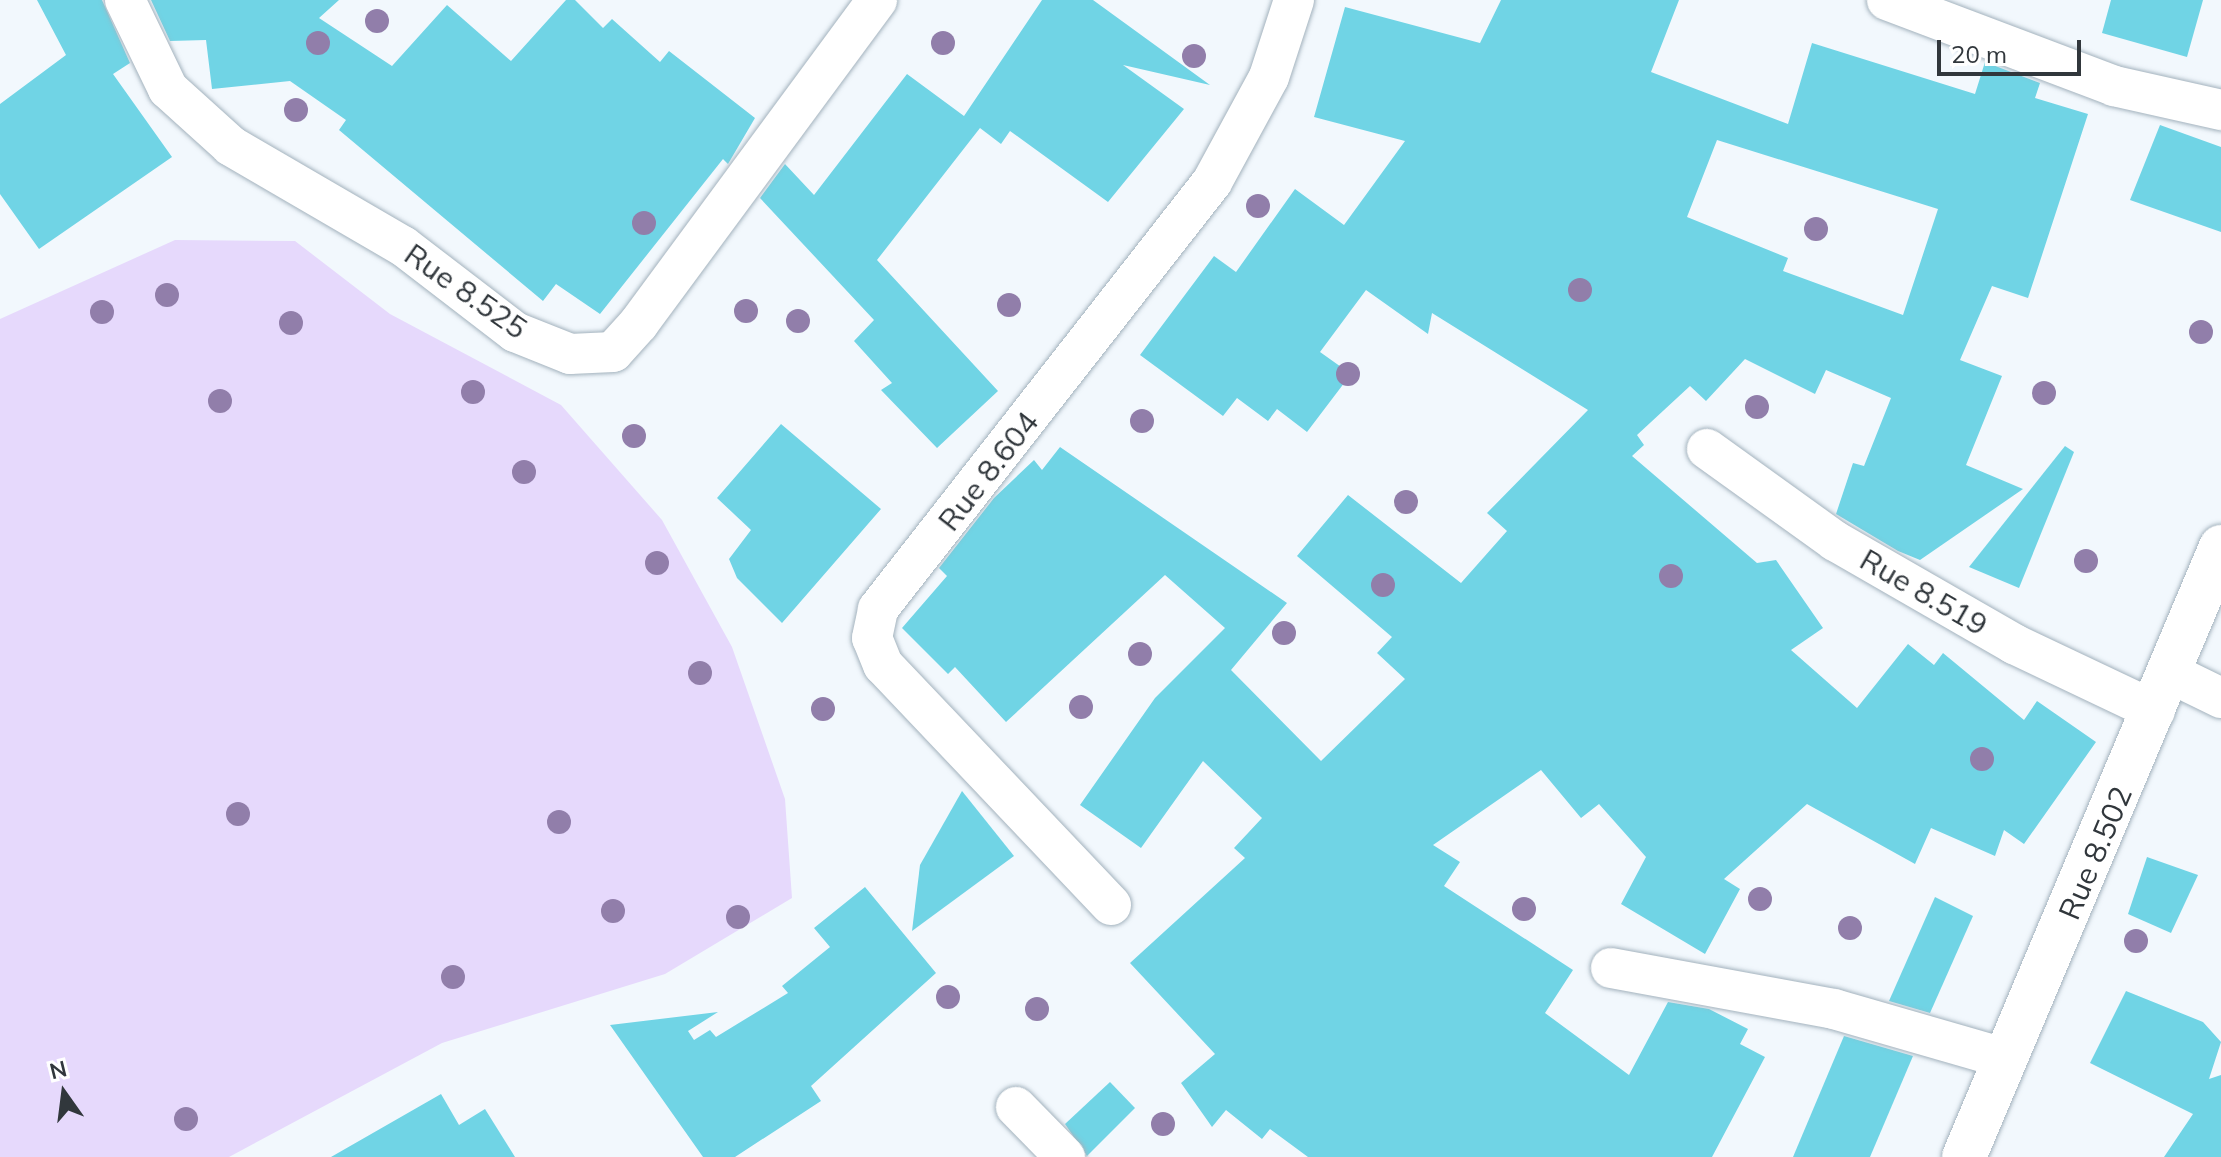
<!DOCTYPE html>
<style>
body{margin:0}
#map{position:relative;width:2221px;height:1157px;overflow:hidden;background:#f2f8fd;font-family:Mulish,sans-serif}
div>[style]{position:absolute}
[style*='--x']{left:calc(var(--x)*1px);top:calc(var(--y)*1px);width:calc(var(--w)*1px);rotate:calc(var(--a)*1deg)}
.green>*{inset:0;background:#e6d9fc}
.building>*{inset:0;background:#70d4e5}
.roads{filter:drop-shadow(0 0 2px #a3b2bd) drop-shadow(0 0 2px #a3b2bd)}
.minor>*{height:40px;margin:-20px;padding:0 20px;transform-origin:20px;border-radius:20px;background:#fff}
.secondary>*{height:44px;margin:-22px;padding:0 22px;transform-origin:22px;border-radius:22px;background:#fff}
.trees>*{width:24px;height:24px;margin:-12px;border-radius:50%;background:#917eaa}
span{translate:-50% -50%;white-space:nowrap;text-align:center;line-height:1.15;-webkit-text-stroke:6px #fff;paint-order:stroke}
.street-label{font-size:30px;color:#31373c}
.north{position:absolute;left:24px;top:1053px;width:80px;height:80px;-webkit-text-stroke:6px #fff;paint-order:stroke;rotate:346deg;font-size:22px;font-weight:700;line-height:32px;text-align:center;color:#31373c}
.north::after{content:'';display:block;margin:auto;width:28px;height:36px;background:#31373c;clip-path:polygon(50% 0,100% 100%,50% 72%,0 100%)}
.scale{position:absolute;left:1937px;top:40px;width:144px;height:36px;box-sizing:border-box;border:4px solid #31373c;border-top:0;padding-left:10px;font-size:24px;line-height:28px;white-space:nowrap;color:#31373c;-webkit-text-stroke:6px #fff;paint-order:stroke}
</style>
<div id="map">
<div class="green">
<i style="clip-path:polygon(175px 240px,295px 241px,390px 314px,561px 405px,662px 520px,732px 647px,785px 799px,792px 898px,665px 974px,442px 1043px,229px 1157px,0 1157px,0 319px)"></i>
</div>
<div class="building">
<i style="clip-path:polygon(37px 0,102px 0,130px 63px,113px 74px,172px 157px,39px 249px,0 194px,0 104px,66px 55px)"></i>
<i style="clip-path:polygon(151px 0,339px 0,319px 18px,392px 66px,447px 5px,511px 61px,566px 0,575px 0,603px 28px,612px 19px,660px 62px,669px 51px,755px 118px,728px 164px,723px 159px,600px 314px,556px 284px,543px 301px,339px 130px,346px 120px,290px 81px,212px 89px,206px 40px,170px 41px)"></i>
<i style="clip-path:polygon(1042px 0,1093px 0,1210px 85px,1123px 65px,1184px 109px,1108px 202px,1010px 131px,1001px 144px,980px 128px,877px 260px,998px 391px,937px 448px,881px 390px,892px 383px,854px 341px,874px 320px,760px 198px,785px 164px,814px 195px,907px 74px,964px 116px)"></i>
<i style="clip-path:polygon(evenodd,1501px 0,1679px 0,1651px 72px,1788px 124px,1812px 43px,1975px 94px,1985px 62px,2040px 83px,2035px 98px,2088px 114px,2028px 298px,1992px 286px,1960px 360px,2002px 376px,1966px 465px,2023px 489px,1920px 560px,1898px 551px,1836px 514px,1853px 463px,1864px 466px,1891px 398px,1826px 370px,1815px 394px,1745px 359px,1706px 401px,1690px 386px,1637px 435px,1644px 445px,1632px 456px,1757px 563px,1776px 560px,1823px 628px,1791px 650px,1857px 708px,1908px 644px,1934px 665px,1943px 653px,2024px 720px,2037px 701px,2096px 742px,2024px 844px,2004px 830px,1995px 856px,1931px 828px,1915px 864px,1807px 804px,1724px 879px,1740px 889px,1705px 954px,1621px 904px,1646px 857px,1599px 804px,1581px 818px,1541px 770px,1433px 845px,1460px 862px,1444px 886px,1573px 970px,1545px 1013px,1629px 1075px,1668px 1002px,1709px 1009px,1748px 1029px,1740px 1044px,1765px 1057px,1712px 1157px,1308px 1157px,1270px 1129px,1262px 1139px,1226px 1110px,1212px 1127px,1181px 1083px,1215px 1054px,1130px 963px,1245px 858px,1234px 848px,1262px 818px,1203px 761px,1141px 848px,1080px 805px,1155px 698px,1225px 628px,1165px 575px,1006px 722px,955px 667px,948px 674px,902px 628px,947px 576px,939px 568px,994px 498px,1034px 460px,1042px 470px,1060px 447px,1287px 603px,1231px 670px,1321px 761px,1405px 679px,1377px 653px,1392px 637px,1297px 556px,1348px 495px,1461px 583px,1507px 531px,1487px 513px,1588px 410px,1432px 313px,1428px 334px,1366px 290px,1320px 352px,1351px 374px,1307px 432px,1277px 409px,1268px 421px,1237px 398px,1223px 416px,1140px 355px,1214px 256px,1236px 272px,1295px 189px,1344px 225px,1405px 141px,1314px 117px,1345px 7px,1480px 43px,1501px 0,1717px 140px,1938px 209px,1903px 315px,1783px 271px,1788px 258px,1687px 217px,1717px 140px)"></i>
<i style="clip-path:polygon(2111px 0,2203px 0,2187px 57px,2102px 33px)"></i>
<i style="clip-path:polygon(2160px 125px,2221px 147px,2221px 232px,2130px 200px)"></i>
<i style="clip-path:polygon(781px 424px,881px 509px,782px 623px,737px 578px,729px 559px,751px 530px,717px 498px)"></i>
<i style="clip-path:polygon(2065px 446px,2074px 452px,2019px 588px,1969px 567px)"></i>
<i style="clip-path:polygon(962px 791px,1014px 856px,912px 931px,920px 865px)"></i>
<i style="clip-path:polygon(2147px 857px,2198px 875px,2171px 933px,2128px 914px)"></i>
<i style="clip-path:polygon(865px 887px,936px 973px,811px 1086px,821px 1101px,735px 1157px,703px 1157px,610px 1025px,718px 1012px,688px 1031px,694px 1040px,710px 1030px,716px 1037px,788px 993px,782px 986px,830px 947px,814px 928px)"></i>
<i style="clip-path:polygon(1935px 897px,1973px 916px,1930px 1013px,1889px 1001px)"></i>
<i style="clip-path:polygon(2126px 991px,2203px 1022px,2221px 1042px,2209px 1079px,2221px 1075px,2221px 1157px,2164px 1157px,2193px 1114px,2090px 1063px)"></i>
<i style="clip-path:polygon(1844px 1036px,1913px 1056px,1870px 1157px,1793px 1157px)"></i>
<i style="clip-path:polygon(1110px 1082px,1135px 1108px,1087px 1156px,1065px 1124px)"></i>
<i style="clip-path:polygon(441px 1094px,459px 1125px,485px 1109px,515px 1157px,331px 1157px)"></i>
</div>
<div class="roads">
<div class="minor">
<i style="--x:125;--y:0;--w:99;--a:64.2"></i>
<i style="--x:168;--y:89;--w:85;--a:42.1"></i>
<i style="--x:231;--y:146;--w:199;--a:30.2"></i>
<i style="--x:403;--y:246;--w:141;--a:37.5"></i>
<i style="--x:515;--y:332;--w:59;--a:21.8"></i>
<i style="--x:570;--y:354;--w:43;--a:-2.7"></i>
<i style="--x:613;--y:352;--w:39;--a:-48"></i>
<i style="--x:639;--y:323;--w:401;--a:-53.6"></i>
<i style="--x:1887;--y:0;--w:243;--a:20.7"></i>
<i style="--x:2114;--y:86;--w:110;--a:12.6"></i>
<i style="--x:1707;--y:449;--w:158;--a:35.7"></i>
<i style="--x:1835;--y:541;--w:207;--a:29.9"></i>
<i style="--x:2014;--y:644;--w:156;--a:25.4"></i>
<i style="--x:2170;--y:673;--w:57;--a:26.1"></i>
<i style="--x:1111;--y:905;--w:331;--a:-133.5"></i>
<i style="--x:883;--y:665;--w:29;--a:-112"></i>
<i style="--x:872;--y:638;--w:30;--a:-78"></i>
<i style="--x:878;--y:609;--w:542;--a:-51.97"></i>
<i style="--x:1212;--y:182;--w:119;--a:-61.5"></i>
<i style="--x:1269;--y:77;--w:81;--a:-72"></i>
<i style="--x:1611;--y:968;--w:227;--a:10.4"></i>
<i style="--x:1834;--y:1009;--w:180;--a:16.1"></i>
<i style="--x:1016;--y:1107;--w:70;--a:45.6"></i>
</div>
<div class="secondary">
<i style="--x:1964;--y:1157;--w:662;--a:-67.15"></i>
</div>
</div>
<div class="trees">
<i style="left:377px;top:21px"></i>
<i style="left:318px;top:43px"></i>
<i style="left:943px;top:43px"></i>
<i style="left:1194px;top:56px"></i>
<i style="left:296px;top:110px"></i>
<i style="left:1258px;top:206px"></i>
<i style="left:644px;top:223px"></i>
<i style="left:1816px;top:229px"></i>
<i style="left:1580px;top:290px"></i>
<i style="left:167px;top:295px"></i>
<i style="left:1009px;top:305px"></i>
<i style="left:746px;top:311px"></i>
<i style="left:102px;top:312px"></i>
<i style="left:798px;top:321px"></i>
<i style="left:291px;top:323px"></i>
<i style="left:2201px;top:332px"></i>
<i style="left:1348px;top:374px"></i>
<i style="left:473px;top:392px"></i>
<i style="left:2044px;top:393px"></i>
<i style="left:220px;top:401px"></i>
<i style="left:1757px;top:407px"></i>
<i style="left:1142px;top:421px"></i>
<i style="left:634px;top:436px"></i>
<i style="left:524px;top:472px"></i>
<i style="left:1406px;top:502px"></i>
<i style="left:2086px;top:561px"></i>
<i style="left:657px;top:563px"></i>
<i style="left:1671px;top:576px"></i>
<i style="left:1383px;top:585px"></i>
<i style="left:1284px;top:633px"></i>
<i style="left:1140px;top:654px"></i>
<i style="left:700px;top:673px"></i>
<i style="left:1081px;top:707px"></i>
<i style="left:823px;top:709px"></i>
<i style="left:1982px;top:759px"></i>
<i style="left:238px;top:814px"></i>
<i style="left:559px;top:822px"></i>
<i style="left:1760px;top:899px"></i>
<i style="left:1524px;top:909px"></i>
<i style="left:613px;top:911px"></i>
<i style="left:738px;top:917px"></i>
<i style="left:1850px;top:928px"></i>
<i style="left:2136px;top:941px"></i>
<i style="left:453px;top:977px"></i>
<i style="left:948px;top:997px"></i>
<i style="left:1037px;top:1009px"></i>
<i style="left:186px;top:1119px"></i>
<i style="left:1163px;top:1124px"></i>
</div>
<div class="street-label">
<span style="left:466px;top:291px;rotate:35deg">Rue 8.525</span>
<span style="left:988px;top:471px;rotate:-52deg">Rue 8.604</span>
<span style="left:1924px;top:592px;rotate:30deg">Rue 8.519</span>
<span style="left:2095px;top:853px;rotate:-67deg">Rue 8.502</span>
</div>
<div class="north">N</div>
<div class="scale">20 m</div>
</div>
